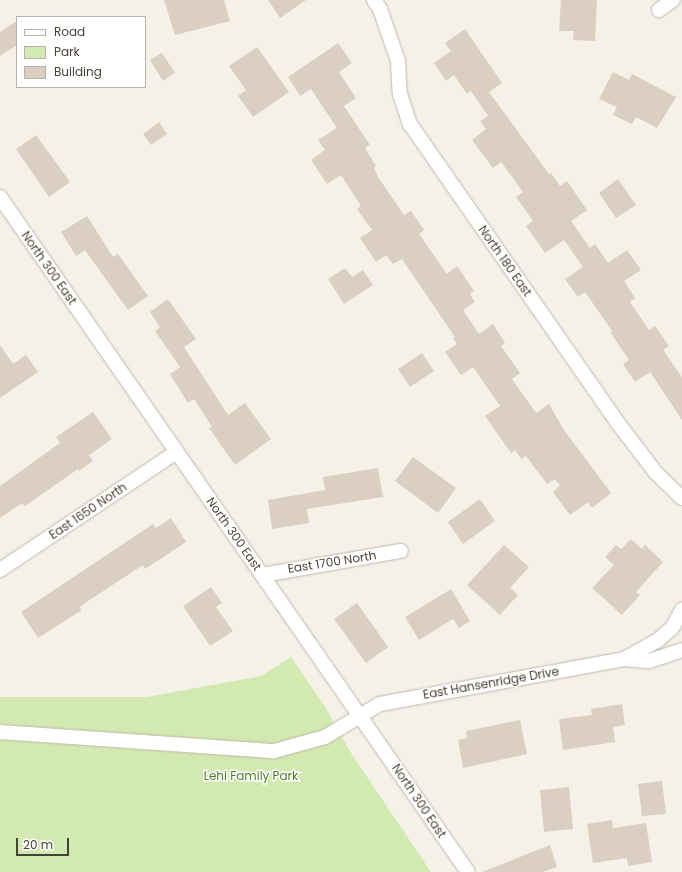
<!DOCTYPE html>
<style>
body{margin:0}
#map{position:relative;width:682px;height:872px;overflow:hidden;background:#f5f1e9;font-family:Poppins,sans-serif}
div>[style]{position:absolute}
[style*='--x']{left:calc(var(--x)*1px);top:calc(var(--y)*1px);width:calc(var(--w)*1px);rotate:calc(var(--a)*1deg)}
.green>*{inset:0;background:#d2eab1}
.building>*{inset:0;background:#dacfc1}
.roads{filter:drop-shadow(0 0 1px #c1b8ab) drop-shadow(0 0 1px #c1b8ab)}
.street>*{height:14px;margin:-7px;padding:0 7px;transform-origin:7px;border-radius:7px;background:#fff}
span{translate:-50% -50%;white-space:nowrap;text-align:center;line-height:1.15;-webkit-text-stroke:3px #fff;paint-order:stroke}
.street-label{font-size:12px;color:#494137}
.park-label{font-size:12px;color:#4b7d28}
.legend{position:absolute;left:16px;top:16px;width:130px;height:72px;box-sizing:border-box;background:#fff;border:1px solid #b6b3af;margin:0;padding:5px 7px;list-style:none;font-size:12px;color:#494137}
.legend li{display:flex;align-items:center;gap:8px;height:20px}
.legend b{width:20px;border:1px solid #b6b3af}
.scale{position:absolute;left:16px;top:838px;width:53px;height:18px;box-sizing:border-box;border:2px solid #494137;border-top:0;padding-left:5px;font-size:12px;line-height:14px;white-space:nowrap;color:#494137;-webkit-text-stroke:3px #fff;paint-order:stroke}
</style>
<div id="map">
<div class="green">
<i style="clip-path:polygon(291px 657px,324px 705px,351px 753px,431px 872px,0 872px,0 697px,147px 697px,261px 676px)"></i>
</div>
<div class="building">
<i style="clip-path:polygon(164px 0,224px 0,230px 21px,175px 35px)"></i>
<i style="clip-path:polygon(268px 0,306px 0,280px 18px)"></i>
<i style="clip-path:polygon(561px 0,597px 0,595px 41px,573px 40px,574px 31px,559px 31px)"></i>
<i style="clip-path:polygon(17px 21px,17px 45px,0 56px,0 32px)"></i>
<i style="clip-path:polygon(465px 29px,502px 83px,489px 92px,549px 174px,551px 173px,560px 186px,567px 181px,587px 210px,571px 221px,590px 248px,595px 244px,608px 263px,627px 250px,641px 270px,624px 281px,635px 298px,630px 302px,649px 330px,655px 326px,669px 346px,663px 350px,682px 377px,682px 420px,650px 372px,635px 382px,623px 364px,629px 360px,610px 332px,612px 331px,585px 292px,578px 297px,565px 279px,583px 267px,564px 240px,545px 253px,526px 226px,533px 221px,516px 197px,523px 192px,501px 162px,493px 168px,472px 140px,486px 129px,480px 121px,488px 116px,471px 91px,467px 94px,454px 75px,446px 81px,434px 63px,451px 51px,445px 43px)"></i>
<i style="clip-path:polygon(338px 43px,352px 63px,339px 72px,356px 98px,344px 106px,370px 145px,365px 148px,376px 166px,374px 168px,378px 177px,404px 215px,411px 211px,424px 230px,419px 234px,447px 274px,457px 266px,474px 291px,470px 294px,475px 302px,463px 310px,479px 334px,493px 324px,505px 343px,501px 346px,520px 373px,512px 379px,536px 413px,549px 404px,564px 430px,611px 493px,592px 508px,588px 502px,570px 515px,553px 492px,560px 485px,555px 479px,547px 484px,526px 456px,521px 459px,515px 450px,511px 453px,485px 416px,500px 406px,473px 367px,461px 375px,445px 352px,457px 344px,453px 338px,455px 337px,402px 259px,393px 264px,386px 255px,376px 262px,360px 238px,372px 230px,357px 209px,361px 206px,341px 175px,327px 184px,311px 160px,325px 150px,318px 140px,337px 128px,311px 89px,300px 96px,288px 77px)"></i>
<i style="clip-path:polygon(257px 47px,289px 92px,253px 117px,238px 96px,246px 90px,229px 66px)"></i>
<i style="clip-path:polygon(162px 53px,175px 73px,163px 81px,150px 60px)"></i>
<i style="clip-path:polygon(613px 72px,629px 80px,632px 74px,676px 97px,657px 128px,636px 117px,632px 124px,613px 115px,617px 107px,599px 99px)"></i>
<i style="clip-path:polygon(159px 122px,167px 134px,151px 145px,143px 134px)"></i>
<i style="clip-path:polygon(36px 135px,70px 182px,49px 197px,16px 149px)"></i>
<i style="clip-path:polygon(618px 179px,636px 205px,616px 218px,599px 193px)"></i>
<i style="clip-path:polygon(87px 216px,113px 257px,118px 254px,148px 296px,128px 310px,85px 250px,76px 256px,61px 232px)"></i>
<i style="clip-path:polygon(345px 268px,352px 277px,363px 270px,373px 285px,344px 304px,328px 279px)"></i>
<i style="clip-path:polygon(168px 299px,196px 339px,184px 347px,228px 415px,245px 403px,271px 439px,235px 465px,209px 428px,212px 427px,194px 399px,188px 403px,170px 374px,180px 367px,155px 331px,160px 327px,150px 312px)"></i>
<i style="clip-path:polygon(0 345px,13px 364px,26px 355px,38px 372px,0 398px)"></i>
<i style="clip-path:polygon(422px 353px,434px 371px,410px 387px,398px 369px)"></i>
<i style="clip-path:polygon(93px 412px,112px 439px,89px 455px,93px 461px,79px 471px,78px 469px,25px 506px,22px 503px,0 518px,0 486px,60px 443px,56px 437px)"></i>
<i style="clip-path:polygon(413px 457px,456px 488px,438px 513px,395px 481px)"></i>
<i style="clip-path:polygon(378px 468px,383px 497px,307px 509px,309px 523px,272px 529px,268px 500px,325px 490px,323px 477px)"></i>
<i style="clip-path:polygon(480px 499px,495px 521px,463px 544px,448px 522px)"></i>
<i style="clip-path:polygon(171px 518px,186px 542px,145px 569px,143px 565px,79px 607px,82px 610px,38px 638px,21px 612px,153px 524px,156px 528px)"></i>
<i style="clip-path:polygon(631px 539px,642px 549px,645px 545px,663px 562px,636px 592px,640px 595px,622px 615px,592px 588px,614px 565px,605px 557px,616px 545px,621px 549px)"></i>
<i style="clip-path:polygon(504px 545px,529px 567px,510px 588px,518px 595px,500px 615px,467px 585px)"></i>
<i style="clip-path:polygon(211px 587px,222px 603px,216px 607px,233px 631px,210px 646px,183px 606px)"></i>
<i style="clip-path:polygon(451px 589px,470px 621px,459px 628px,453px 619px,419px 640px,405px 617px)"></i>
<i style="clip-path:polygon(357px 603px,388px 647px,366px 663px,334px 619px)"></i>
<i style="clip-path:polygon(622px 704px,625px 725px,613px 727px,615px 742px,563px 750px,559px 719px,592px 715px,591px 709px)"></i>
<i style="clip-path:polygon(520px 720px,527px 754px,463px 768px,458px 740px,467px 738px,466px 731px)"></i>
<i style="clip-path:polygon(662px 781px,666px 814px,642px 816px,638px 784px)"></i>
<i style="clip-path:polygon(569px 787px,573px 829px,544px 832px,540px 790px)"></i>
<i style="clip-path:polygon(612px 820px,613px 828px,646px 823px,652px 862px,628px 866px,627px 858px,593px 863px,587px 824px)"></i>
<i style="clip-path:polygon(550px 845px,557px 867px,543px 872px,482px 872px)"></i>
</div>
<div class="roads">
<div class="street">
<i style="--x:374;--y:0;--w:11;--a:56"></i>
<i style="--x:380;--y:9;--w:55;--a:70.9"></i>
<i style="--x:398;--y:61;--w:33;--a:87"></i>
<i style="--x:400;--y:94;--w:32;--a:72"></i>
<i style="--x:410;--y:124;--w:363;--a:55.2"></i>
<i style="--x:617;--y:422;--w:64;--a:52.6"></i>
<i style="--x:656;--y:473;--w:36;--a:44"></i>
<i style="--x:659;--y:10;--w:17;--a:-36"></i>
<i style="--x:0;--y:197;--w:821;--a:55.27"></i>
<i style="--x:0;--y:570;--w:212;--a:-33.8"></i>
<i style="--x:263;--y:575;--w:140;--a:-9.9"></i>
<i style="--x:624;--y:659;--w:39;--a:-29"></i>
<i style="--x:658;--y:640;--w:18;--a:-41"></i>
<i style="--x:672;--y:628;--w:21;--a:-61"></i>
<i style="--x:0;--y:732;--w:275;--a:4"></i>
<i style="--x:274;--y:751;--w:53;--a:-15.4"></i>
<i style="--x:325;--y:737;--w:64;--a:-31"></i>
<i style="--x:380;--y:704;--w:248;--a:-10.4"></i>
<i style="--x:624;--y:659;--w:25;--a:5"></i>
<i style="--x:649;--y:661;--w:35;--a:-18"></i>
</div>
</div>
<div class="street-label">
<span style="left:505px;top:261px;rotate:55deg">North 180 East</span>
<span style="left:49px;top:268px;rotate:55deg">North 300 East</span>
<span style="left:88px;top:511px;rotate:-34deg">East 1650 North</span>
<span style="left:234px;top:534px;rotate:55deg">North 300 East</span>
<span style="left:332px;top:562px;rotate:-9deg">East 1700 North</span>
<span style="left:491px;top:683px;rotate:-10deg">East Hansenridge Drive</span>
<span style="left:419px;top:801px;rotate:56deg">North 300 East</span>
</div>
<div class="park-label">
<span style="left:251px;top:776px">Lehi Family Park</span>
</div>
<ul class="legend">
<li><b style="height:5px;background:#fff"></b>Road</li>
<li><b style="height:11px;background:#d2eab1"></b>Park</li>
<li><b style="height:11px;background:#dacfc1"></b>Building</li>
</ul>
<div class="scale">20 m</div>
</div>
